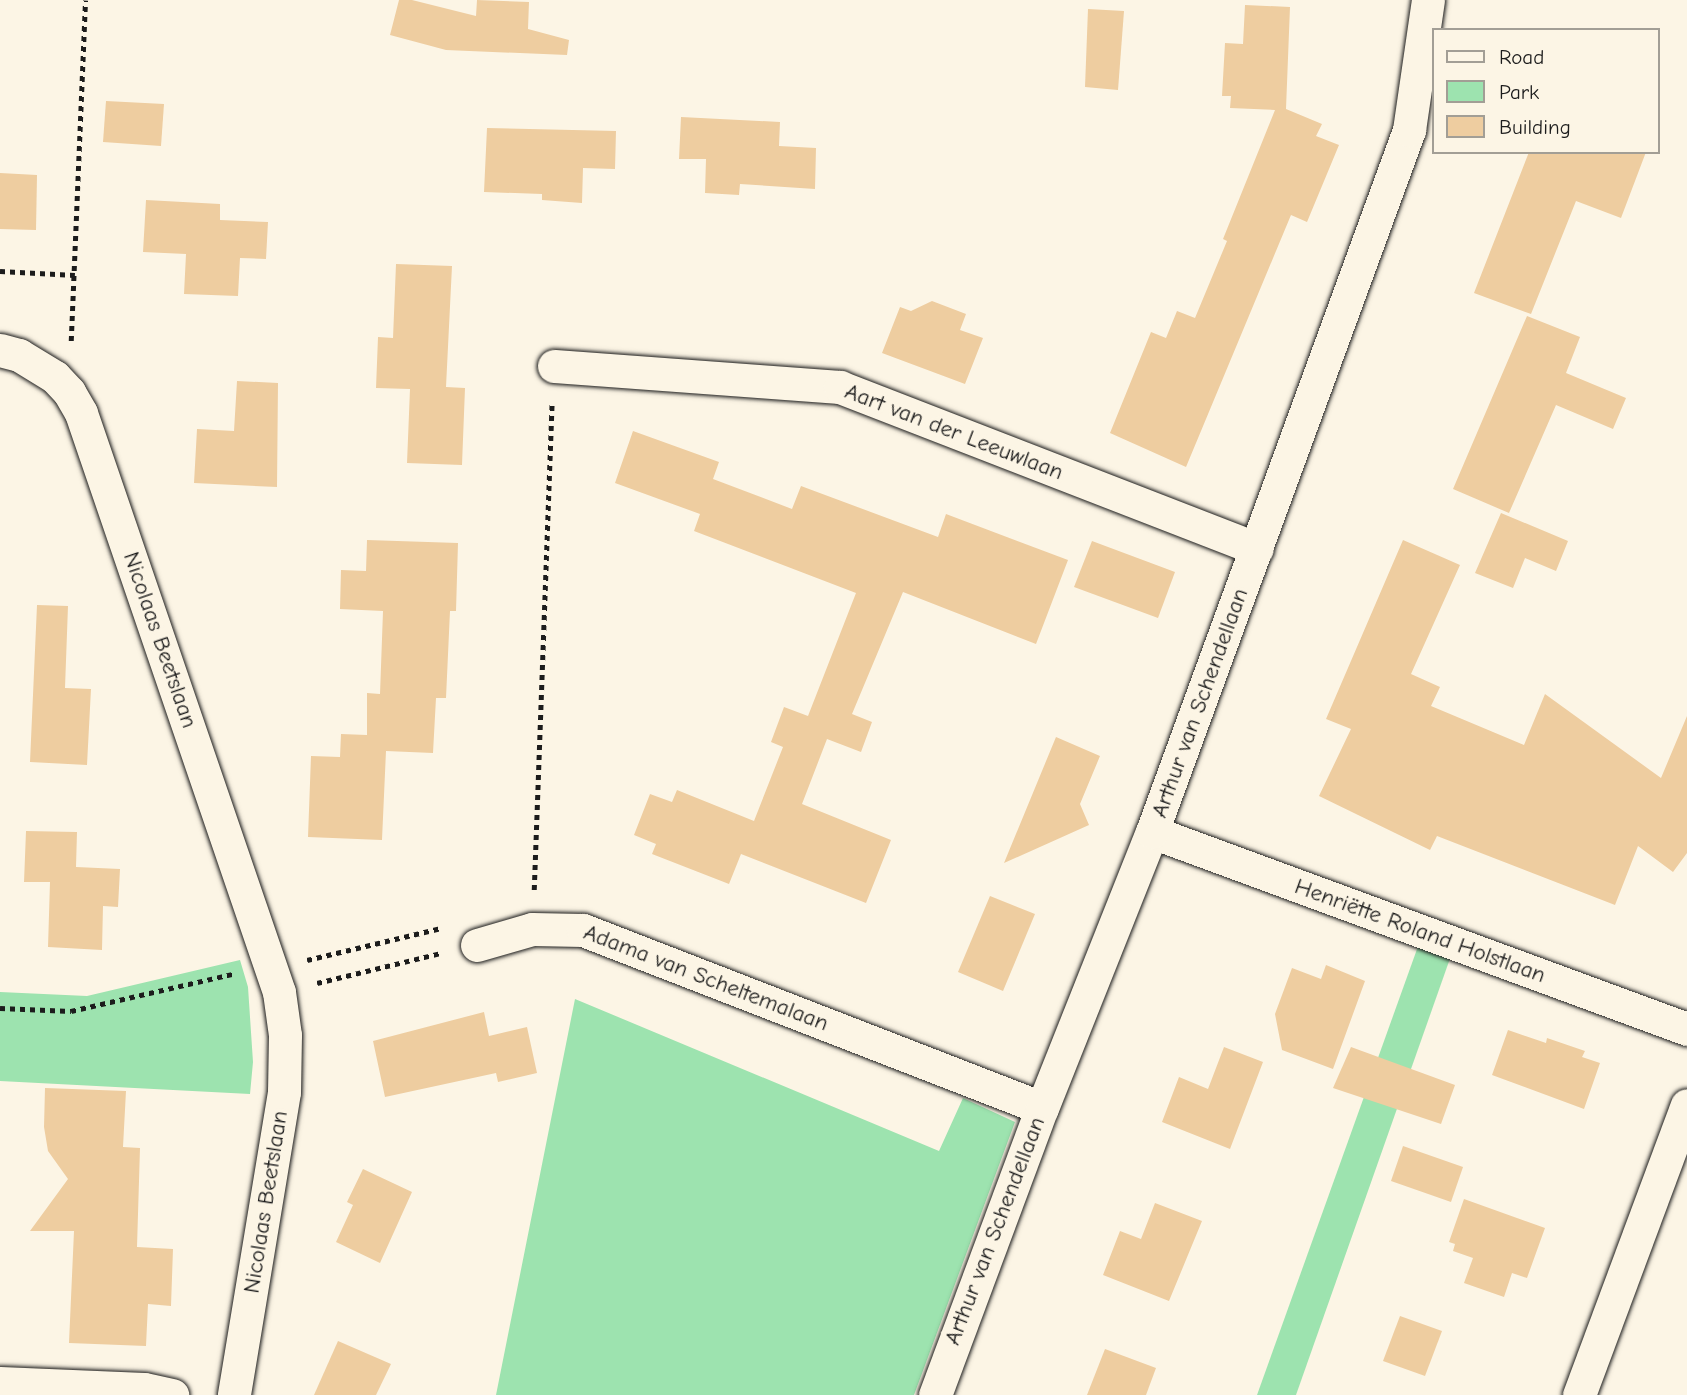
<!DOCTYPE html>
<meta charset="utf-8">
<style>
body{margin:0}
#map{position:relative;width:1687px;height:1395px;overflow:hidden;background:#fcf5e5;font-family:"Comic Neue",sans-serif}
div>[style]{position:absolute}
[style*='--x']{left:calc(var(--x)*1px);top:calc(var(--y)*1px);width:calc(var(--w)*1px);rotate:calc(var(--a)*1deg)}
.green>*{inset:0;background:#9de3af}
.building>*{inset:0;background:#eecda0}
.path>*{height:4.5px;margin-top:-2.25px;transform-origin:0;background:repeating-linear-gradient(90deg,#1c1c1c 0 5px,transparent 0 10px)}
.roads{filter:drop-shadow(0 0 2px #1c1c1c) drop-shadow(0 0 2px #1c1c1c)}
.street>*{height:33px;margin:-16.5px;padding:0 16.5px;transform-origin:16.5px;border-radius:16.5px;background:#fcf5e5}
span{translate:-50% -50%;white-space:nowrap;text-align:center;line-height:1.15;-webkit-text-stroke:7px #fcf5e5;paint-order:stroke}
.street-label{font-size:23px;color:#1c1c1c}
.legend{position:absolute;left:1432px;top:28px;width:228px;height:126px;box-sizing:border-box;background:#fcf5e5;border:2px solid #a29e95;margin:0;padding:9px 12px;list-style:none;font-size:21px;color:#1c1c1c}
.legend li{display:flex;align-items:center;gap:14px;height:35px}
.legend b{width:35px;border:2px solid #a29e95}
</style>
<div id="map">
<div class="green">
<i style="clip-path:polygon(1421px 938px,1453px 950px,1296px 1395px,1257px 1395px)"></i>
<i style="clip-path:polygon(240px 960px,248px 987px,253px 1062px,250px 1094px,0 1081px,0 992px,87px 996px)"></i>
<i style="clip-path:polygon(575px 999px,939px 1151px,963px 1098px,1015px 1122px,914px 1395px,496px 1395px)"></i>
</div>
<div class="building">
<i style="clip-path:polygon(399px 0,412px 0,476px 16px,477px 0,529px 2px,528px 29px,569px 40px,567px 55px,446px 50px,390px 35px)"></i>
<i style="clip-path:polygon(1245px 5px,1290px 7px,1286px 109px,1322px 124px,1316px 136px,1339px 145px,1307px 222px,1291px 215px,1186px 467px,1110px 433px,1151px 332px,1166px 338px,1177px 311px,1195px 318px,1227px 241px,1223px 239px,1275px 110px,1230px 108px,1231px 96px,1222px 96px,1225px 43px,1243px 44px)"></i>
<i style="clip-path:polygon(1088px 9px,1124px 11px,1118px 90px,1085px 87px)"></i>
<i style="clip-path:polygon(106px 101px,164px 104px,161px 146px,103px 142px)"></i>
<i style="clip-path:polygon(681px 117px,780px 122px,779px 146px,816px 148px,815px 189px,740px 184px,739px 195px,705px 193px,706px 159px,679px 159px)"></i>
<i style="clip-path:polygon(487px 128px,616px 131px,615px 169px,583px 168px,582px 203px,542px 200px,542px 194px,484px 192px)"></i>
<i style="clip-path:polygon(1529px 152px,1646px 152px,1621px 218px,1576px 201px,1531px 314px,1474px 293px)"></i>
<i style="clip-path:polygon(0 173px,37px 175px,36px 230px,0 229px)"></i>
<i style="clip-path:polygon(146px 200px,220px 204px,220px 220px,268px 222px,266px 259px,240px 258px,238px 296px,184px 294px,186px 254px,143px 252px)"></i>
<i style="clip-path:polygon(396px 264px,452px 266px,446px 387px,465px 388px,462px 465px,407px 463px,410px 389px,376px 388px,378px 337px,393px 338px)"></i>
<i style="clip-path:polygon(932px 301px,966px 314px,960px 330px,983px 338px,965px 384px,882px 353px,900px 307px,911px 311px)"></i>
<i style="clip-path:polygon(1527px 316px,1580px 337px,1566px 373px,1626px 398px,1613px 429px,1556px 405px,1509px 513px,1453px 489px)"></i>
<i style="clip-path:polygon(237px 381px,278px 383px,277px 487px,194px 483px,197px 429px,234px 431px)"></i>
<i style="clip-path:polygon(633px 431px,719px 462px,713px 479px,792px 509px,801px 486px,938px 537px,946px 514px,1068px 560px,1036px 644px,903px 592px,852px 714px,872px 722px,861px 752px,827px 739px,802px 804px,891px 840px,866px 903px,741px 854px,729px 884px,652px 854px,656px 844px,634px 835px,650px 794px,672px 802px,677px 790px,754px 821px,783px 747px,771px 742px,784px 707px,808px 716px,856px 593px,694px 531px,700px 514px,615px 483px)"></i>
<i style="clip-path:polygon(1501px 513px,1568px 541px,1556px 571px,1525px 558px,1513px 588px,1475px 573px)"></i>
<i style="clip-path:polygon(367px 540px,458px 543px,456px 611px,450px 611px,446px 698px,436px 698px,433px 753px,386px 751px,382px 840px,308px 837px,311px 756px,340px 757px,341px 734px,367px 735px,367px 693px,380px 694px,383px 611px,340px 609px,341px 570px,366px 571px)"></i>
<i style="clip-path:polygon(1403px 540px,1460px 565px,1411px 674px,1440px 687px,1431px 706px,1524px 745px,1545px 694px,1661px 778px,1687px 716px,1687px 853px,1673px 872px,1638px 846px,1615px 905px,1437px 836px,1430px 850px,1319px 796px,1351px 729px,1326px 719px)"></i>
<i style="clip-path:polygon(1092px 541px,1175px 572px,1158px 618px,1074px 587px)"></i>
<i style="clip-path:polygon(37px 605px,68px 606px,65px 688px,91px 689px,87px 765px,30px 762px)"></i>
<i style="clip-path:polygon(1056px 737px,1100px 756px,1080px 804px,1089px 825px,1004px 863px)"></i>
<i style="clip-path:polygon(26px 831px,77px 832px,76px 867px,120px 869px,118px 907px,103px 906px,102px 950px,48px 947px,50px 882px,24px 882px)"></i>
<i style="clip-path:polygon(990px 896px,1035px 914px,1003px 991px,958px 972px)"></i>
<i style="clip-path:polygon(1326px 965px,1365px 981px,1333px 1069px,1282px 1050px,1275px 1014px,1292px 968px,1321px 979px)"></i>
<i style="clip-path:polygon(484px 1012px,489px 1036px,527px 1027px,537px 1073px,498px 1082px,496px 1073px,385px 1097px,373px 1041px)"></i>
<i style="clip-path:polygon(1508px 1030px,1546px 1043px,1547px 1038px,1585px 1051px,1582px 1057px,1600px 1063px,1584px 1109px,1492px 1075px)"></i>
<i style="clip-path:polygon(1224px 1047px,1263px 1062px,1230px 1149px,1162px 1122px,1179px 1077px,1208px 1089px)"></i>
<i style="clip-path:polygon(1351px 1047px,1455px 1085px,1441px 1124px,1333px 1088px)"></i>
<i style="clip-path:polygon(45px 1088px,126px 1091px,123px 1147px,140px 1148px,137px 1247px,173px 1249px,171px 1306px,148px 1304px,146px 1346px,69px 1343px,74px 1231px,30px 1231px,68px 1179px,48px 1151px,44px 1127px)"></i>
<i style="clip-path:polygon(1403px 1146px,1463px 1167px,1451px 1202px,1391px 1181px)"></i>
<i style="clip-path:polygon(363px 1169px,412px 1192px,380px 1263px,336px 1242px,353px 1205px,347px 1202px)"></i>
<i style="clip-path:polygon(1464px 1199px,1545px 1228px,1527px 1278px,1512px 1273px,1504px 1297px,1464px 1283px,1473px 1258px,1453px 1251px,1455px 1244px,1449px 1242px)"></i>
<i style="clip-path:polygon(1155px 1203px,1202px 1221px,1169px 1301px,1103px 1275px,1120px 1231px,1141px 1239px)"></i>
<i style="clip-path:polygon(1400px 1316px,1442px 1331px,1425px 1376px,1383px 1361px)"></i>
<i style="clip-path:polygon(338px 1341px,391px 1364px,376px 1395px,314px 1395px)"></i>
<i style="clip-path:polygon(1105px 1349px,1156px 1368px,1146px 1395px,1087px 1395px)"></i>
</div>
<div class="path">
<i style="--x:0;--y:271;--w:75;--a:3.1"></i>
<i style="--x:71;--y:341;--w:341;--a:-87.6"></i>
<i style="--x:534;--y:890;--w:488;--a:-87.9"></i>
<i style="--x:307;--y:960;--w:138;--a:-13.4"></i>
<i style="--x:317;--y:983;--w:128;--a:-13.6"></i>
<i style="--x:0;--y:1008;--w:71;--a:2.4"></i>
<i style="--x:71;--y:1011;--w:166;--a:-12.9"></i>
</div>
<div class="roads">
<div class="street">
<i style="--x:0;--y:350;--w:20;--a:15"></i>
<i style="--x:19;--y:355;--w:42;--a:31.4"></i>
<i style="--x:55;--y:377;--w:21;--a:47"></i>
<i style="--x:69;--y:392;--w:24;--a:60"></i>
<i style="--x:81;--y:413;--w:612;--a:71.12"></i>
<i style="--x:279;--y:992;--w:43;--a:82.1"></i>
<i style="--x:285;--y:1035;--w:57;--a:91"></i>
<i style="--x:284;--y:1092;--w:307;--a:99.4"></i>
<i style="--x:554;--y:366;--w:287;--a:4.2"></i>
<i style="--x:840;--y:387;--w:447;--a:21.2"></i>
<i style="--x:1152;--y:832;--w:570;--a:20.21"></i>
<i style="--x:477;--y:945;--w:57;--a:-16.2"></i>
<i style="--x:532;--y:929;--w:51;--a:1.1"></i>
<i style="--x:583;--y:930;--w:492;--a:21.2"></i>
<i style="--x:0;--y:1383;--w:144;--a:2.4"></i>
<i style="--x:144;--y:1389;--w:29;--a:12"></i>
<i style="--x:935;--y:1395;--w:306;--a:-69.6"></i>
<i style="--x:1042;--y:1108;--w:297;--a:-68.3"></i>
<i style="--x:1152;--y:832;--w:748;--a:-69.89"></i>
<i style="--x:1409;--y:130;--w:131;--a:-81.7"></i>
<i style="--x:1579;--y:1395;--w:309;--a:-69.6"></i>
</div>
</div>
<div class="street-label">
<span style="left:954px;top:432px;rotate:21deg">Aart van der Leeuwlaan</span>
<span style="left:160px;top:640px;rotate:71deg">Nicolaas Beetslaan</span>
<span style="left:1200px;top:703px;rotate:-70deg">Arthur van Schendellaan</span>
<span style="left:1420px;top:931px;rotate:20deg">Henriëtte Roland Holstlaan</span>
<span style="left:706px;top:978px;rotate:21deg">Adama van Scheltemalaan</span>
<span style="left:266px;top:1202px;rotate:-81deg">Nicolaas Beetslaan</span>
<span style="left:995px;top:1231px;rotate:-69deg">Arthur van Schendellaan</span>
</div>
<ul class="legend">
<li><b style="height:9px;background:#fcf5e5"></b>Road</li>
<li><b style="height:19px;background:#9de3af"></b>Park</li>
<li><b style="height:19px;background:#eecda0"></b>Building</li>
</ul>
</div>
